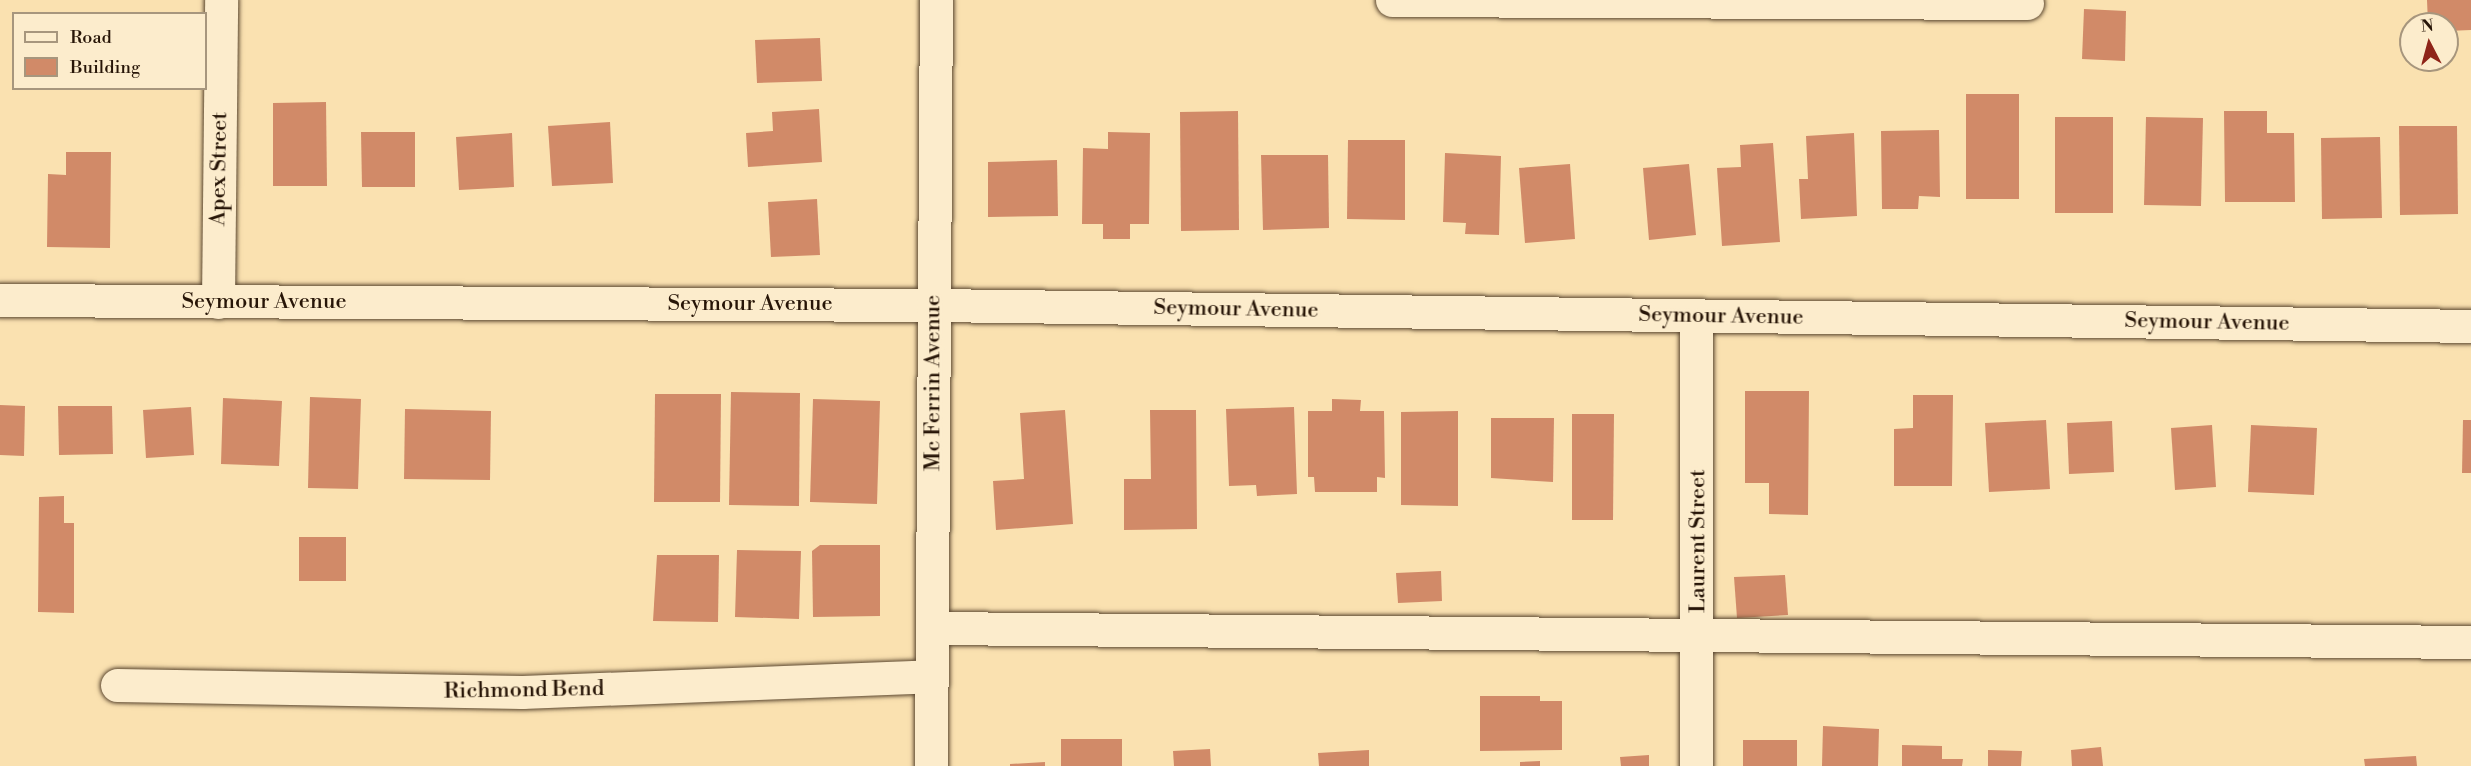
<!DOCTYPE html>
<style>
body{margin:0}
#map{position:relative;width:2471px;height:766px;overflow:hidden;background:#fae1b0;font-family:"Libre Bodoni",serif}
div>[style]{position:absolute}
[style*='--x']{left:calc(var(--x)*1px);top:calc(var(--y)*1px);width:calc(var(--w)*1px);rotate:calc(var(--a)*1deg)}
.building>*{inset:0;background:#d18a68}
.roads{filter:drop-shadow(0 0 2px #5c4831) drop-shadow(0 0 2px #5c4831)}
.minor>*{height:33px;margin:-16.5px;padding:0 16.5px;transform-origin:16.5px;border-radius:16.5px;background:#fceccc}
span{translate:-50% -50%;white-space:nowrap;text-align:center;line-height:1.15;-webkit-text-stroke:5px #fceccc;paint-order:stroke}
.street-label{font-size:22px;color:#271507}
.legend{position:absolute;left:12px;top:12px;width:195px;height:78px;box-sizing:border-box;background:#fceccc;border:2px solid #a7967d;margin:0;padding:8px 10px;list-style:none;font-size:18px;color:#271507}
.legend li{display:flex;align-items:center;gap:12px;height:30px}
.legend b{width:30px;border:2px solid #a7967d}
.north{position:absolute;left:2399px;top:12px;width:60px;height:60px;box-sizing:border-box;background:#fceccc;border:2px solid #a7967d;border-radius:50%;rotate:354deg;font-size:16px;font-weight:700;line-height:24px;text-align:center;color:#271507}
.north::after{content:'';display:block;margin:auto;width:21px;height:27px;background:#8f2418;clip-path:polygon(50% 0,100% 100%,50% 72%,0 100%)}
</style>
<div id="map">
<div class="building">
<i style="clip-path:polygon(2427px 0,2471px 0,2471px 30px,2447px 31px,2447px 24px,2428px 24px)"></i>
<i style="clip-path:polygon(2084px 9px,2126px 11px,2125px 61px,2082px 59px)"></i>
<i style="clip-path:polygon(820px 38px,822px 81px,757px 83px,755px 40px)"></i>
<i style="clip-path:polygon(1966px 94px,2019px 94px,2019px 199px,1966px 199px)"></i>
<i style="clip-path:polygon(326px 102px,327px 186px,273px 186px,273px 103px)"></i>
<i style="clip-path:polygon(819px 109px,822px 162px,748px 167px,746px 133px,773px 131px,772px 112px)"></i>
<i style="clip-path:polygon(1238px 111px,1239px 230px,1181px 231px,1180px 112px)"></i>
<i style="clip-path:polygon(2224px 111px,2267px 111px,2267px 133px,2294px 133px,2295px 202px,2225px 202px)"></i>
<i style="clip-path:polygon(2055px 117px,2113px 117px,2113px 213px,2055px 213px)"></i>
<i style="clip-path:polygon(2146px 117px,2203px 118px,2201px 206px,2144px 205px)"></i>
<i style="clip-path:polygon(610px 122px,613px 183px,552px 186px,548px 126px)"></i>
<i style="clip-path:polygon(2399px 126px,2457px 126px,2458px 214px,2400px 215px)"></i>
<i style="clip-path:polygon(1939px 130px,1940px 197px,1919px 196px,1918px 209px,1882px 209px,1881px 131px)"></i>
<i style="clip-path:polygon(361px 132px,415px 132px,415px 187px,362px 187px)"></i>
<i style="clip-path:polygon(1108px 132px,1150px 133px,1149px 224px,1130px 224px,1130px 239px,1103px 239px,1103px 224px,1082px 224px,1083px 148px,1108px 149px)"></i>
<i style="clip-path:polygon(512px 133px,514px 187px,459px 190px,456px 137px)"></i>
<i style="clip-path:polygon(1854px 133px,1857px 216px,1801px 219px,1799px 179px,1808px 179px,1806px 136px)"></i>
<i style="clip-path:polygon(2380px 137px,2382px 218px,2322px 219px,2321px 138px)"></i>
<i style="clip-path:polygon(1348px 140px,1405px 140px,1405px 220px,1347px 219px)"></i>
<i style="clip-path:polygon(1773px 143px,1780px 242px,1722px 246px,1717px 168px,1741px 167px,1740px 145px)"></i>
<i style="clip-path:polygon(66px 152px,111px 152px,110px 248px,47px 247px,48px 174px,66px 175px)"></i>
<i style="clip-path:polygon(1445px 153px,1501px 156px,1499px 235px,1465px 234px,1466px 223px,1443px 222px)"></i>
<i style="clip-path:polygon(1261px 155px,1328px 155px,1329px 228px,1263px 230px)"></i>
<i style="clip-path:polygon(1057px 160px,1058px 216px,988px 217px,988px 162px)"></i>
<i style="clip-path:polygon(1570px 164px,1575px 239px,1525px 243px,1519px 168px)"></i>
<i style="clip-path:polygon(1689px 164px,1696px 235px,1649px 240px,1643px 168px)"></i>
<i style="clip-path:polygon(817px 199px,820px 255px,771px 257px,768px 202px)"></i>
<i style="clip-path:polygon(1745px 391px,1809px 391px,1808px 515px,1769px 514px,1769px 483px,1745px 483px)"></i>
<i style="clip-path:polygon(731px 392px,800px 393px,799px 506px,729px 505px)"></i>
<i style="clip-path:polygon(655px 394px,721px 394px,720px 502px,654px 502px)"></i>
<i style="clip-path:polygon(1913px 395px,1953px 395px,1952px 486px,1894px 486px,1894px 429px,1913px 428px)"></i>
<i style="clip-path:polygon(310px 397px,361px 399px,358px 489px,308px 488px)"></i>
<i style="clip-path:polygon(223px 398px,282px 401px,279px 466px,221px 464px)"></i>
<i style="clip-path:polygon(813px 399px,880px 401px,877px 504px,810px 502px)"></i>
<i style="clip-path:polygon(1332px 399px,1361px 400px,1360px 411px,1384px 411px,1385px 478px,1377px 477px,1377px 492px,1315px 492px,1314px 477px,1308px 477px,1308px 411px,1332px 411px)"></i>
<i style="clip-path:polygon(0 405px,25px 406px,24px 456px,0 455px)"></i>
<i style="clip-path:polygon(58px 406px,112px 406px,113px 454px,59px 455px)"></i>
<i style="clip-path:polygon(191px 407px,194px 455px,146px 458px,143px 410px)"></i>
<i style="clip-path:polygon(1294px 407px,1297px 494px,1257px 496px,1256px 485px,1229px 486px,1226px 409px)"></i>
<i style="clip-path:polygon(405px 409px,491px 411px,490px 480px,404px 479px)"></i>
<i style="clip-path:polygon(1065px 410px,1073px 524px,996px 530px,993px 481px,1024px 479px,1020px 413px)"></i>
<i style="clip-path:polygon(1150px 410px,1196px 410px,1197px 529px,1124px 530px,1124px 479px,1151px 479px)"></i>
<i style="clip-path:polygon(1458px 411px,1458px 506px,1401px 505px,1401px 412px)"></i>
<i style="clip-path:polygon(1572px 414px,1614px 414px,1613px 520px,1572px 520px)"></i>
<i style="clip-path:polygon(1491px 418px,1554px 418px,1553px 482px,1491px 478px)"></i>
<i style="clip-path:polygon(2046px 420px,2050px 489px,1989px 492px,1985px 423px)"></i>
<i style="clip-path:polygon(2463px 420px,2471px 420px,2471px 473px,2462px 473px)"></i>
<i style="clip-path:polygon(2112px 421px,2114px 472px,2069px 474px,2067px 423px)"></i>
<i style="clip-path:polygon(2212px 425px,2216px 487px,2175px 490px,2171px 428px)"></i>
<i style="clip-path:polygon(2251px 425px,2317px 428px,2314px 495px,2248px 492px)"></i>
<i style="clip-path:polygon(64px 496px,64px 523px,74px 523px,74px 613px,38px 612px,39px 497px)"></i>
<i style="clip-path:polygon(299px 537px,346px 537px,346px 581px,299px 581px)"></i>
<i style="clip-path:polygon(820px 545px,880px 545px,880px 616px,813px 617px,812px 551px)"></i>
<i style="clip-path:polygon(737px 550px,801px 551px,799px 619px,735px 617px)"></i>
<i style="clip-path:polygon(657px 555px,719px 555px,718px 622px,653px 621px)"></i>
<i style="clip-path:polygon(1441px 571px,1442px 601px,1398px 603px,1396px 573px)"></i>
<i style="clip-path:polygon(1785px 575px,1788px 615px,1737px 618px,1734px 577px)"></i>
<i style="clip-path:polygon(1480px 696px,1540px 696px,1540px 701px,1562px 701px,1562px 750px,1480px 751px)"></i>
<i style="clip-path:polygon(1823px 726px,1879px 729px,1878px 766px,1822px 766px)"></i>
<i style="clip-path:polygon(1061px 739px,1122px 739px,1122px 766px,1061px 766px)"></i>
<i style="clip-path:polygon(1743px 740px,1797px 740px,1797px 766px,1743px 766px)"></i>
<i style="clip-path:polygon(1902px 745px,1942px 746px,1942px 759px,1963px 759px,1962px 766px,1902px 766px)"></i>
<i style="clip-path:polygon(2101px 747px,2103px 766px,2072px 766px,2071px 750px)"></i>
<i style="clip-path:polygon(1210px 749px,1211px 766px,1174px 766px,1173px 751px)"></i>
<i style="clip-path:polygon(1369px 750px,1369px 766px,1319px 766px,1318px 753px)"></i>
<i style="clip-path:polygon(1988px 750px,2022px 751px,2021px 766px,1988px 766px)"></i>
<i style="clip-path:polygon(1649px 755px,1649px 766px,1621px 766px,1620px 757px)"></i>
<i style="clip-path:polygon(2416px 756px,2417px 766px,2365px 766px,2364px 759px)"></i>
<i style="clip-path:polygon(1540px 761px,1540px 766px,1520px 766px,1520px 762px)"></i>
<i style="clip-path:polygon(1045px 762px,1045px 766px,1010px 766px,1010px 764px)"></i>
</div>
<div class="roads">
<div class="minor">
<i style="--x:1392;--y:0;--w:635;--a:0.27"></i>
<i style="--x:0;--y:300;--w:933;--a:0.31"></i>
<i style="--x:933;--y:305;--w:1538;--a:0.78"></i>
<i style="--x:218;--y:302;--w:302;--a:-89.4"></i>
<i style="--x:932;--y:628;--w:1539;--a:0.52"></i>
<i style="--x:117;--y:685;--w:405;--a:1"></i>
<i style="--x:522;--y:692;--w:410;--a:-2.2"></i>
<i style="--x:931;--y:766;--w:766;--a:-89.63"></i>
<i style="--x:1696;--y:766;--w:451;--a:-90"></i>
</div>
</div>
<div class="street-label">
<span style="left:219px;top:169px;rotate:-89deg">Apex Street</span>
<span style="left:264px;top:302px">Seymour Avenue</span>
<span style="left:750px;top:304px">Seymour Avenue</span>
<span style="left:1236px;top:309px;rotate:1deg">Seymour Avenue</span>
<span style="left:1721px;top:316px;rotate:1deg">Seymour Avenue</span>
<span style="left:2207px;top:322px;rotate:1deg">Seymour Avenue</span>
<span style="left:933px;top:383px;rotate:-90deg">Mc Ferrin Avenue</span>
<span style="left:1698px;top:541px;rotate:-90deg">Laurent Street</span>
<span style="left:524px;top:690px;rotate:-1deg">Richmond Bend</span>
</div>
<ul class="legend">
<li><b style="height:8px;background:#fceccc"></b>Road</li>
<li><b style="height:16px;background:#d18a68"></b>Building</li>
</ul>
<div class="north">N</div>
</div>
